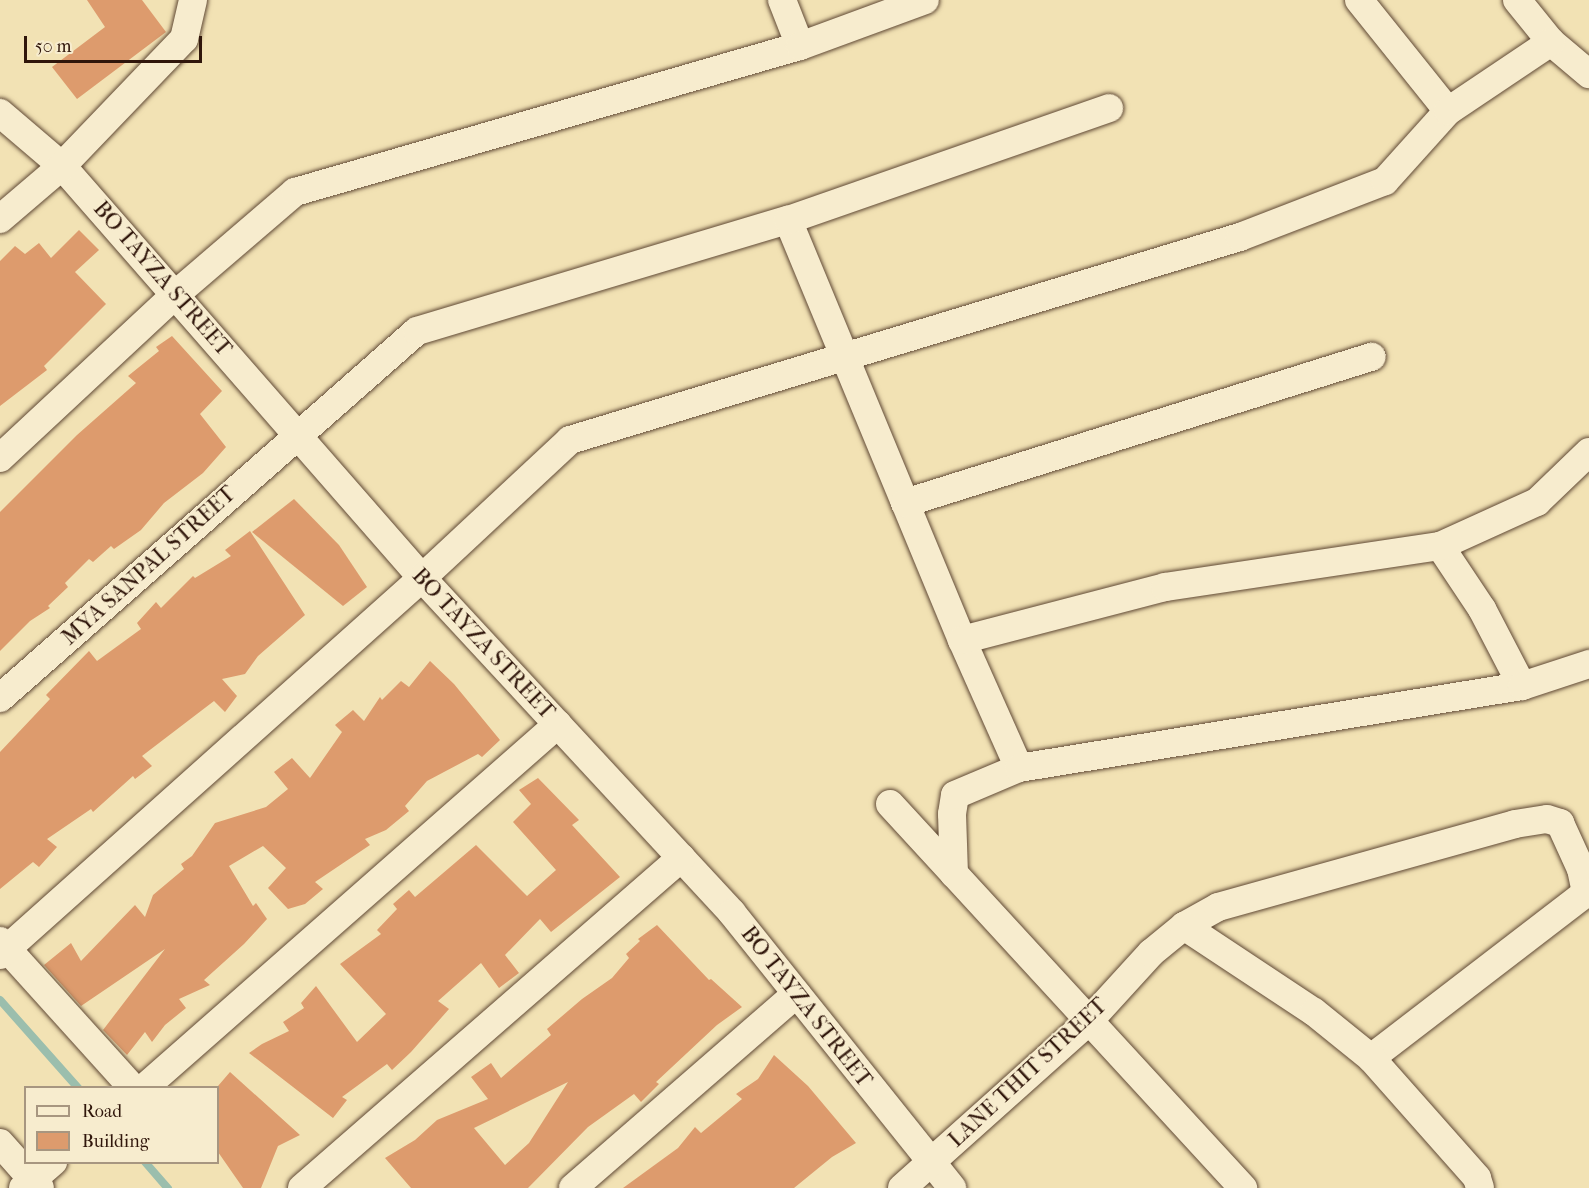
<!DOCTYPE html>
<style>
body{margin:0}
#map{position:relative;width:1589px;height:1188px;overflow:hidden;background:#f2e2b4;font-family:"IM FELL French Canon",serif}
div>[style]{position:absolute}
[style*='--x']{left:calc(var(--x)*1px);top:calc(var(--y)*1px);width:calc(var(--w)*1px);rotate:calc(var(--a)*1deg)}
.stream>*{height:8px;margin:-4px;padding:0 4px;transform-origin:4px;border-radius:4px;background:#9bbead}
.building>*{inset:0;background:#dd9b6d}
.roads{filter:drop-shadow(0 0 2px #604935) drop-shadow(0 0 2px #604935)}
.street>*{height:28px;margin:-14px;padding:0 14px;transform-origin:14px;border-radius:14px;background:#f7ecce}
span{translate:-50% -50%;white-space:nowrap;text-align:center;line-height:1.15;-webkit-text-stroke:4.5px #f7ecce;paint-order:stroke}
.street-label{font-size:22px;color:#30160b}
.legend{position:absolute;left:24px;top:1086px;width:195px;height:78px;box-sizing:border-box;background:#f7ecce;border:2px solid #a79680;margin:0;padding:8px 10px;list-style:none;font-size:18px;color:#30160b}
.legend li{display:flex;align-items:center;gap:12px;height:30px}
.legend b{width:30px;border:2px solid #a79680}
.scale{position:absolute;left:24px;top:36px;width:178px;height:27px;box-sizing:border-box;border:3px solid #30160b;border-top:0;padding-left:8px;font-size:18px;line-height:21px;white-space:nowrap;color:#30160b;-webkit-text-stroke:4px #f7ecce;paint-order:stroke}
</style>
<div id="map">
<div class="stream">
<i style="--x:0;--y:1000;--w:118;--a:48.4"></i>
<i style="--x:145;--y:1162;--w:35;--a:49"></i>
</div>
<div class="building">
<i style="clip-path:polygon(87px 0,142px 0,166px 32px,77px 99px,52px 67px,105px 27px)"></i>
<i style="clip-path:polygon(79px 230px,99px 250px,75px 272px,106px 304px,44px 366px,47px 370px,0 406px,0 261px,15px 246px,25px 254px,39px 243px,51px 258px)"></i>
<i style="clip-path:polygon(172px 336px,222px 391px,200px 414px,226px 447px,203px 473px,164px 503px,141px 530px,114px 549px,111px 546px,93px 562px,89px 559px,65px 583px,68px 587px,48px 606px,50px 608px,30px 621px,0 651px,0 512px,77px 435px,136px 383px,128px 376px,159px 351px,156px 347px)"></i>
<i style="clip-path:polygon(294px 499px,339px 545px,367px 587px,343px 606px,252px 532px)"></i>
<i style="clip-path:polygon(250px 531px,305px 615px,258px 656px,245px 674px,222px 679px,237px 696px,225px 712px,214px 701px,142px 756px,152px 766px,135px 779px,133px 776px,93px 812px,91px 809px,47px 839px,57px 847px,39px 867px,33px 862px,0 889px,0 752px,50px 699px,46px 695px,89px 651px,97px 661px,141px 629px,137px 623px,156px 602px,161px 608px,193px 576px,195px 578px,231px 556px,225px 550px)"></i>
<i style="clip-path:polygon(430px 661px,454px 684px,500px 740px,482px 757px,478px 754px,427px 781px,405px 806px,409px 811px,386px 830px,365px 839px,370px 845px,315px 882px,323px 889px,305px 904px,288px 909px,268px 888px,286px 868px,263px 846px,229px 866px,253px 906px,256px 903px,267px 919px,244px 944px,204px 980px,210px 985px,179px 999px,186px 1008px,165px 1025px,152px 1042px,145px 1032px,127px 1055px,103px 1030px,165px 949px,81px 1006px,44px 965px,71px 943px,81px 961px,135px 905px,145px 917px,153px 895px,184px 869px,181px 864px,192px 856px,215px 823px,266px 807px,288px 789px,274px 772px,292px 758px,310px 778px,342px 732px,335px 725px,353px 710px,364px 721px,380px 697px,382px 700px,401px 681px,409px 687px)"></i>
<i style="clip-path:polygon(538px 778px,579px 820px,572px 825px,620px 877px,551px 932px,540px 919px,505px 955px,519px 973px,499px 988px,481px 963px,438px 1001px,449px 1009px,411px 1052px,392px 1070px,387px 1064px,342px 1097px,347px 1100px,333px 1118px,249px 1053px,262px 1044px,289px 1031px,283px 1022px,304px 1008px,301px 1003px,316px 986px,357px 1042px,386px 1014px,340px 964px,381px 934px,377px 930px,397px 909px,393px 904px,409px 890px,415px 897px,476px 845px,527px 896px,556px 870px,513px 822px,531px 804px,519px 790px)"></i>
<i style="clip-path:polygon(evenodd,657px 925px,709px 980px,711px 979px,742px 1007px,717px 1025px,656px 1082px,659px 1084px,641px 1102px,634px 1094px,588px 1127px,528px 1188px,411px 1188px,385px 1158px,415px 1140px,437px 1120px,488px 1099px,471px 1077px,491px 1063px,501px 1078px,551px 1035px,547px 1029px,582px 999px,612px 978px,629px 958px,626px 954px,640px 941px,638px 939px,657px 925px,568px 1082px,529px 1143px,505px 1165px,474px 1128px,568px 1082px)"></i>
<i style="clip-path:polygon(774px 1055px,808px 1086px,856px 1143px,832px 1157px,794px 1188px,623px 1188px,678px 1148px,695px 1127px,701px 1133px,742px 1099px,736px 1094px,758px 1079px)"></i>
<i style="clip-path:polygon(230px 1072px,300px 1135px,278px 1146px,261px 1188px,243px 1188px,218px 1152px,218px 1086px)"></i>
</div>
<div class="roads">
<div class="street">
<i style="--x:782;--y:0;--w:49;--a:68.6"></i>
<i style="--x:1359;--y:0;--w:142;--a:51.3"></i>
<i style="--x:1517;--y:0;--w:54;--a:51"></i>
<i style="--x:1551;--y:42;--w:50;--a:40.1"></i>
<i style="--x:0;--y:113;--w:82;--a:40.5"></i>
<i style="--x:62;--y:166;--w:547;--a:48.85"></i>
<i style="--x:422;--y:578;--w:456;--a:47.2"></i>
<i style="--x:732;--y:913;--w:352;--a:51.3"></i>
<i style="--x:0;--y:219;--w:82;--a:-40.5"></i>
<i style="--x:62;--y:166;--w:176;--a:-46.2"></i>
<i style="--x:184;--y:39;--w:40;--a:-77"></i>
<i style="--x:788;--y:220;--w:455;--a:67.5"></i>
<i style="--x:962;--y:640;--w:140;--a:66"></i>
<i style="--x:0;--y:458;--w:241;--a:-43"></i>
<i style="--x:176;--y:294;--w:157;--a:-40.6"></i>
<i style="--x:295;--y:192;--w:526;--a:-16.13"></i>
<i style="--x:800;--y:46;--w:133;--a:-20.2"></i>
<i style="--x:905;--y:503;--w:489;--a:-17.4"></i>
<i style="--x:1440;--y:546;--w:76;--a:56.3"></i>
<i style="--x:1482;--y:609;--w:87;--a:62.5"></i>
<i style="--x:962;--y:640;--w:210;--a:-14.6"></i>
<i style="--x:1165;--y:587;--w:278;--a:-8.5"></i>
<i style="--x:1440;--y:546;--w:107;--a:-24.4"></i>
<i style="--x:1537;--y:502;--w:72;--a:-43.9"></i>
<i style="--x:0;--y:698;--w:555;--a:-41.35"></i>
<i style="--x:417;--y:331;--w:387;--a:-16.7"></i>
<i style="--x:788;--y:220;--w:340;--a:-19.2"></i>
<i style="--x:890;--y:804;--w:522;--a:47.41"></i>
<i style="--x:954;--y:874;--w:60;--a:-91.9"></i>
<i style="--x:952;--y:814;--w:19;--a:-81"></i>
<i style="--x:955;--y:795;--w:69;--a:-22.9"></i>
<i style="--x:1019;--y:768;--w:510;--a:-9.26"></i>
<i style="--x:1522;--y:686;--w:71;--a:-18.2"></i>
<i style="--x:1184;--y:926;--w:39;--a:-29"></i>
<i style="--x:1218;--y:907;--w:308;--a:-15.6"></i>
<i style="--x:1515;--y:824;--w:32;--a:-9"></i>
<i style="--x:1547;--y:819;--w:14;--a:17"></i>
<i style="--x:1560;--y:823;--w:51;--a:65.5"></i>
<i style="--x:1581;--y:869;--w:25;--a:78"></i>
<i style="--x:1586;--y:893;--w:271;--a:142.5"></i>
<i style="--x:0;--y:941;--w:198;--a:47.9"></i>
<i style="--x:0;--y:955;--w:566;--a:-41.78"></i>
<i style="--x:422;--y:578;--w:202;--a:-43"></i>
<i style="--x:570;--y:440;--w:700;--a:-16.86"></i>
<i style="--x:1240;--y:237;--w:155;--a:-21.1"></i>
<i style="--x:1385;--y:181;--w:94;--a:-48"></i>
<i style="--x:1448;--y:111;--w:124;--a:-33.8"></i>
<i style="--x:144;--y:1088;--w:551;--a:-41.32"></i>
<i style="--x:0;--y:1143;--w:60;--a:48.4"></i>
<i style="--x:23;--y:1188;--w:40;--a:-41"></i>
<i style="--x:302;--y:1188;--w:503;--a:-41.05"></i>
<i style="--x:573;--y:1188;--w:296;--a:-41"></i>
<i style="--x:902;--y:1188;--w:251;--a:-41.8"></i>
<i style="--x:1089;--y:1021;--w:92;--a:-47.6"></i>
<i style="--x:1151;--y:953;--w:43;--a:-39.3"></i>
<i style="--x:1184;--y:926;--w:156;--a:33.5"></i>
<i style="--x:1314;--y:1012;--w:73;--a:38.9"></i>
<i style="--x:1371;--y:1058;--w:160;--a:48.5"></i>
<i style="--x:1477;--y:1178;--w:10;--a:73"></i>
</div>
</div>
<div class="street-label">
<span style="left:162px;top:279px;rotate:49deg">BO TAYZA STREET</span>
<span style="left:149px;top:566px;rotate:-42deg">MYA SANPAL STREET</span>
<span style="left:483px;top:644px;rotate:47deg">BO TAYZA STREET</span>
<span style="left:806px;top:1007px;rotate:52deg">BO TAYZA STREET</span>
<span style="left:1028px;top:1073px;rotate:-43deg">LANE THIT STREET</span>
</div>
<ul class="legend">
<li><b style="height:8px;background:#f7ecce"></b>Road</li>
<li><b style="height:16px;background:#dd9b6d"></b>Building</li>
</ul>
<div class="scale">50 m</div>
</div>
